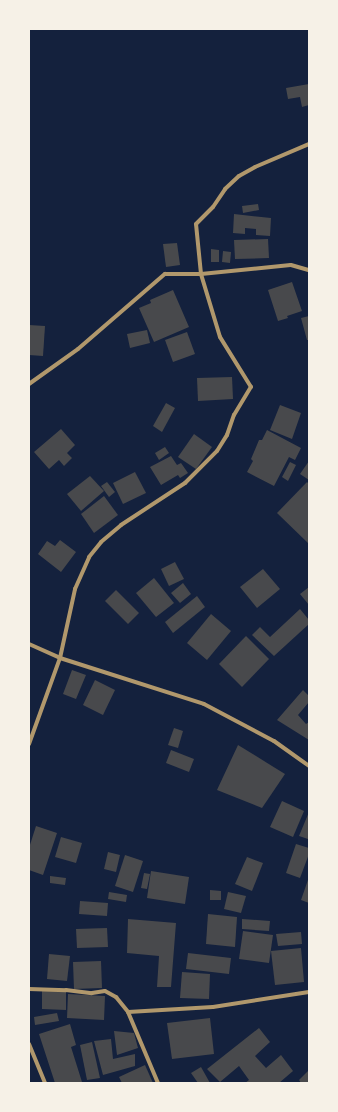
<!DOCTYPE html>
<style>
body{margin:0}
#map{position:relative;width:338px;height:1112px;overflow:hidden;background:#14213d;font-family:Arial,sans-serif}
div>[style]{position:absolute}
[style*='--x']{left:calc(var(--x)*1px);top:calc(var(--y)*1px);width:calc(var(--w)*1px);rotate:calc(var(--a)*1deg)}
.building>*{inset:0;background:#48494c}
.minor>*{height:4px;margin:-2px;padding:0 2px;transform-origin:2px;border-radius:2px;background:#b1986c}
span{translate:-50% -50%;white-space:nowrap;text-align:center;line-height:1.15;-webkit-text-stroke:3px #f6f1e7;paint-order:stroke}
.frame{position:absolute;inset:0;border:30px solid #f6f1e7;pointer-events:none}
</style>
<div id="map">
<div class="building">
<i style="clip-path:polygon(309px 84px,309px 105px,302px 107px,300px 97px,288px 99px,286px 88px)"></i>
<i style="clip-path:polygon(258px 204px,259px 210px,243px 213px,242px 206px)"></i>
<i style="clip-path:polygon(234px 214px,271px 218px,270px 236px,256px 235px,256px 229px,245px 228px,245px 234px,233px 233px)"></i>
<i style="clip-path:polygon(268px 239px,269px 258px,235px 259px,234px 240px)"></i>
<i style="clip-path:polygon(177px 243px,180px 265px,166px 267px,163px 244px)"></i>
<i style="clip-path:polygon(211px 249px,219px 250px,219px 262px,211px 262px)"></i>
<i style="clip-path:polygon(223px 251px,231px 252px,230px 263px,222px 262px)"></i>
<i style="clip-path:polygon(292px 282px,302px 311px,287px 316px,288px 318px,278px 321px,268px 290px)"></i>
<i style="clip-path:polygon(173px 290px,189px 327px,154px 342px,139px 308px,151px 303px,150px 300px)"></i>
<i style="clip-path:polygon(309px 316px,309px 340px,307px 340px,301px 318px)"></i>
<i style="clip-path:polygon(29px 325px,45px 326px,43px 356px,29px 355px)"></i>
<i style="clip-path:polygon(147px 330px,150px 343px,130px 348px,127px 334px)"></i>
<i style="clip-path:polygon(187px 332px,195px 354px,173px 362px,165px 340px)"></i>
<i style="clip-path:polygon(232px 377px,233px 399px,198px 401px,197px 378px)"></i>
<i style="clip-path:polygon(166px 403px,175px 408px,162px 432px,153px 426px)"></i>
<i style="clip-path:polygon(280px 405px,301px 413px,292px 439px,270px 430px)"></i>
<i style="clip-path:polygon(61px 429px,75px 445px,67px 453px,72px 458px,64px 466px,59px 460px,49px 469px,34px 452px)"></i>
<i style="clip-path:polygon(267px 430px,301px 448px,295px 460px,289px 457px,274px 486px,247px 472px,253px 461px,251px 459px,259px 440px,262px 440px)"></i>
<i style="clip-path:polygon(194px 434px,212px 447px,196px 469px,178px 457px)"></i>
<i style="clip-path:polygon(165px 447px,169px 453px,159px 460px,155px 453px)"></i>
<i style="clip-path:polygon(171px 456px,177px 465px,181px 463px,188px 473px,180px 478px,178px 475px,161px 485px,150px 467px)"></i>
<i style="clip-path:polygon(309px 461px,309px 480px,300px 474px)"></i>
<i style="clip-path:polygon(290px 462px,296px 465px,288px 481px,282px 477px)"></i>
<i style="clip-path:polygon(135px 472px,146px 493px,123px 504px,113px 483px)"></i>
<i style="clip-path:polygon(90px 476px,104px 491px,81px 511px,67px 494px)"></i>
<i style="clip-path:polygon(107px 482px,115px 492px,109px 497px,101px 486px)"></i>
<i style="clip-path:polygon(307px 482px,309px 484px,309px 544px,277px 513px)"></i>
<i style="clip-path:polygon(104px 496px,118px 515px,94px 533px,81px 514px)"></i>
<i style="clip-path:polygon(60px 540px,76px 552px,61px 572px,38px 554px,47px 541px,55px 546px)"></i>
<i style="clip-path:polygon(175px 562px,184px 579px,169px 586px,161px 569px)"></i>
<i style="clip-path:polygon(263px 569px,280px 589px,257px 608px,240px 587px)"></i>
<i style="clip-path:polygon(154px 578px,174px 603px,156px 617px,136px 593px)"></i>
<i style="clip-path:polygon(183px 583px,191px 594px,180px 603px,171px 593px)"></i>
<i style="clip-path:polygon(309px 587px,309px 605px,300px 594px)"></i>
<i style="clip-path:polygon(116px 590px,139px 613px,128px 624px,105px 601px)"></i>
<i style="clip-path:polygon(197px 596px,205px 607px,173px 633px,165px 622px)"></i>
<i style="clip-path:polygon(300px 609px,309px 620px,309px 624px,274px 656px,252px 635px,260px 627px,270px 637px)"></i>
<i style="clip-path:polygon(211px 614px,231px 631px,207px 660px,187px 643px)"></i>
<i style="clip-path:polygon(246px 636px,269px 659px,242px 687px,219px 664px)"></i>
<i style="clip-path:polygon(72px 670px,86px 675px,76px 699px,63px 694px)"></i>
<i style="clip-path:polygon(95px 680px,115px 690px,103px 715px,83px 705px)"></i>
<i style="clip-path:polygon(303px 690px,309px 696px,309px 702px,298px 715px,306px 724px,309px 722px,309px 740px,277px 720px)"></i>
<i style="clip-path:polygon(174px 728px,183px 731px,178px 748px,168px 745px)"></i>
<i style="clip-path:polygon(238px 745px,285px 774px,262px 808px,217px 790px)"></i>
<i style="clip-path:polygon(171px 750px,194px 759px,189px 772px,166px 763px)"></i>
<i style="clip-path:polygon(282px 801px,304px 811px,293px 837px,270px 827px)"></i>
<i style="clip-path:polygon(309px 812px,309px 836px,308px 839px,299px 836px)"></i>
<i style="clip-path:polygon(36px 826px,57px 833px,43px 875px,29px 870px,29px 848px)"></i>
<i style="clip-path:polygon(61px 837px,82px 843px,76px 863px,55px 857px)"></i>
<i style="clip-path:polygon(296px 844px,309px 848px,309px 854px,300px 878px,286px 873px)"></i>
<i style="clip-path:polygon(108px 852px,120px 855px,116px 872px,104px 869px)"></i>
<i style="clip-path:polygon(125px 855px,143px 861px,133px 892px,115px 886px)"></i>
<i style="clip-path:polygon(247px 857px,263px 863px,252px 891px,235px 884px)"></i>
<i style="clip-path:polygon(151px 871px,189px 877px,185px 904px,147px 898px)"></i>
<i style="clip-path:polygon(144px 873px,150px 874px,147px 889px,141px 888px)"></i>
<i style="clip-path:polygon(50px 876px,66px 878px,65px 885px,50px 883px)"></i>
<i style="clip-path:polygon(309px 877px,309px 903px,301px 900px)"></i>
<i style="clip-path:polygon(210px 890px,221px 891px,221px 900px,210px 900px)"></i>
<i style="clip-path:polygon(109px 892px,127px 895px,126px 902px,108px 899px)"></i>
<i style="clip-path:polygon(228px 892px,246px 896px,241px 913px,224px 909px)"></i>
<i style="clip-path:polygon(80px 901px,108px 903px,107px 916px,79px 914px)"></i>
<i style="clip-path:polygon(208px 914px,237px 917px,235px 947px,206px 944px)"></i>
<i style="clip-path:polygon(128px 919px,176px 923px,171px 987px,157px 987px,159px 956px,127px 953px)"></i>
<i style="clip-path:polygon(242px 919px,270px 921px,269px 931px,242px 929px)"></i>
<i style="clip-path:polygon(107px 928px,108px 947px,77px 948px,76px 929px)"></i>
<i style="clip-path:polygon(243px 931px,273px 935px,269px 963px,239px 959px)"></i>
<i style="clip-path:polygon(301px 932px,302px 944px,278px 946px,276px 934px)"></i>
<i style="clip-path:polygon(301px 948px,304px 982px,275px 985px,271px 951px)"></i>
<i style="clip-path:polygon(188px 953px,231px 958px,229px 974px,186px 969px)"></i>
<i style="clip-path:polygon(49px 954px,70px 956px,67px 981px,47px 979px)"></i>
<i style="clip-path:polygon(101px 961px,102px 988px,74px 989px,73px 962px)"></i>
<i style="clip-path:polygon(182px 972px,210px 974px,209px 999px,180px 998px)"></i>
<i style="clip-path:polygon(42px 991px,66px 991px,66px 1010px,42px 1009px)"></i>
<i style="clip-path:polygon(68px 994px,105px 996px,104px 1020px,67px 1018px)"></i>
<i style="clip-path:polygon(57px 1013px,59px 1021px,35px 1025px,34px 1017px)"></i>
<i style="clip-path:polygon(210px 1018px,214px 1054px,172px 1059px,167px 1023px)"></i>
<i style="clip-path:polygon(70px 1024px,76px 1045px,71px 1047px,82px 1082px,55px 1083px,39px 1034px)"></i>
<i style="clip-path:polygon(259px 1028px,270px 1042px,255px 1056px,266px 1068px,281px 1055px,293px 1071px,279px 1083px,245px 1083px,249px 1080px,239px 1066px,220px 1082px,207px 1069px)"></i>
<i style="clip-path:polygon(114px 1031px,134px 1033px,138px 1048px,117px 1055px)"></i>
<i style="clip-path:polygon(111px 1039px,113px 1059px,135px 1054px,135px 1066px,103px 1075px,94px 1041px)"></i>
<i style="clip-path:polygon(92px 1042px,100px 1078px,87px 1080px,80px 1045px)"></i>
<i style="clip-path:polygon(145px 1065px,153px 1083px,122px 1083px,119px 1077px)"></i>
<i style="clip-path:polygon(201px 1067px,210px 1083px,198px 1083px,191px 1073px)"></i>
<i style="clip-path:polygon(309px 1070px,309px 1083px,301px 1083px,299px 1080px)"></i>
</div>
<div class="minor">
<i style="--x:29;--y:384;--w:60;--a:-35.5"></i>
<i style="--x:78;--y:349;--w:115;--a:-40.8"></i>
<i style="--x:165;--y:274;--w:36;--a:0"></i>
<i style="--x:201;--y:274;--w:90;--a:-5.7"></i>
<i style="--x:291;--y:265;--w:19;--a:16"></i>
<i style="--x:29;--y:644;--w:34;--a:24"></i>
<i style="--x:60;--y:658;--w:151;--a:17.7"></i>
<i style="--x:204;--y:704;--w:79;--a:27.9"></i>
<i style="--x:274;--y:741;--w:43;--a:35.5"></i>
<i style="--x:29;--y:744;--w:91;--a:-70.2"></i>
<i style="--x:60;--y:658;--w:71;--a:-77.7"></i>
<i style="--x:75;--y:589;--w:35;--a:-66"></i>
<i style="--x:89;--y:557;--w:19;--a:-51"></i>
<i style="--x:101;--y:542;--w:26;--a:-40"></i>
<i style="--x:121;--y:525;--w:77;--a:-33.3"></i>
<i style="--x:185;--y:483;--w:45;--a:-45"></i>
<i style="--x:217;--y:451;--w:19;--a:-58"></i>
<i style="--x:227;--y:435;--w:21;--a:-71"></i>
<i style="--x:234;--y:415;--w:33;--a:-59"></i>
<i style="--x:251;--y:387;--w:59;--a:-121.8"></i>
<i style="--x:220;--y:337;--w:66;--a:-106.8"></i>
<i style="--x:201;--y:274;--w:50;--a:-95.7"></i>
<i style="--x:196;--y:224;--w:24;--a:-45"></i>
<i style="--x:213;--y:207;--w:22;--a:-56"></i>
<i style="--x:225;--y:189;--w:19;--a:-43"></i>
<i style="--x:239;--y:176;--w:18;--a:-29"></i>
<i style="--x:255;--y:167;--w:59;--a:-23.1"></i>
<i style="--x:29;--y:989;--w:37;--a:2"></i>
<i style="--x:66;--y:990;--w:26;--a:7"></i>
<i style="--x:92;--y:993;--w:13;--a:-9"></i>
<i style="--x:105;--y:991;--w:13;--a:29"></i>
<i style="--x:116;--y:997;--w:19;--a:51"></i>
<i style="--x:128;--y:1012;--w:85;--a:-3.4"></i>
<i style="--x:213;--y:1007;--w:97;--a:-8.9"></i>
<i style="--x:128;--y:1012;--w:77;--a:67.1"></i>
<i style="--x:29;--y:1044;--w:42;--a:67.7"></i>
</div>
<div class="frame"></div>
</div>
